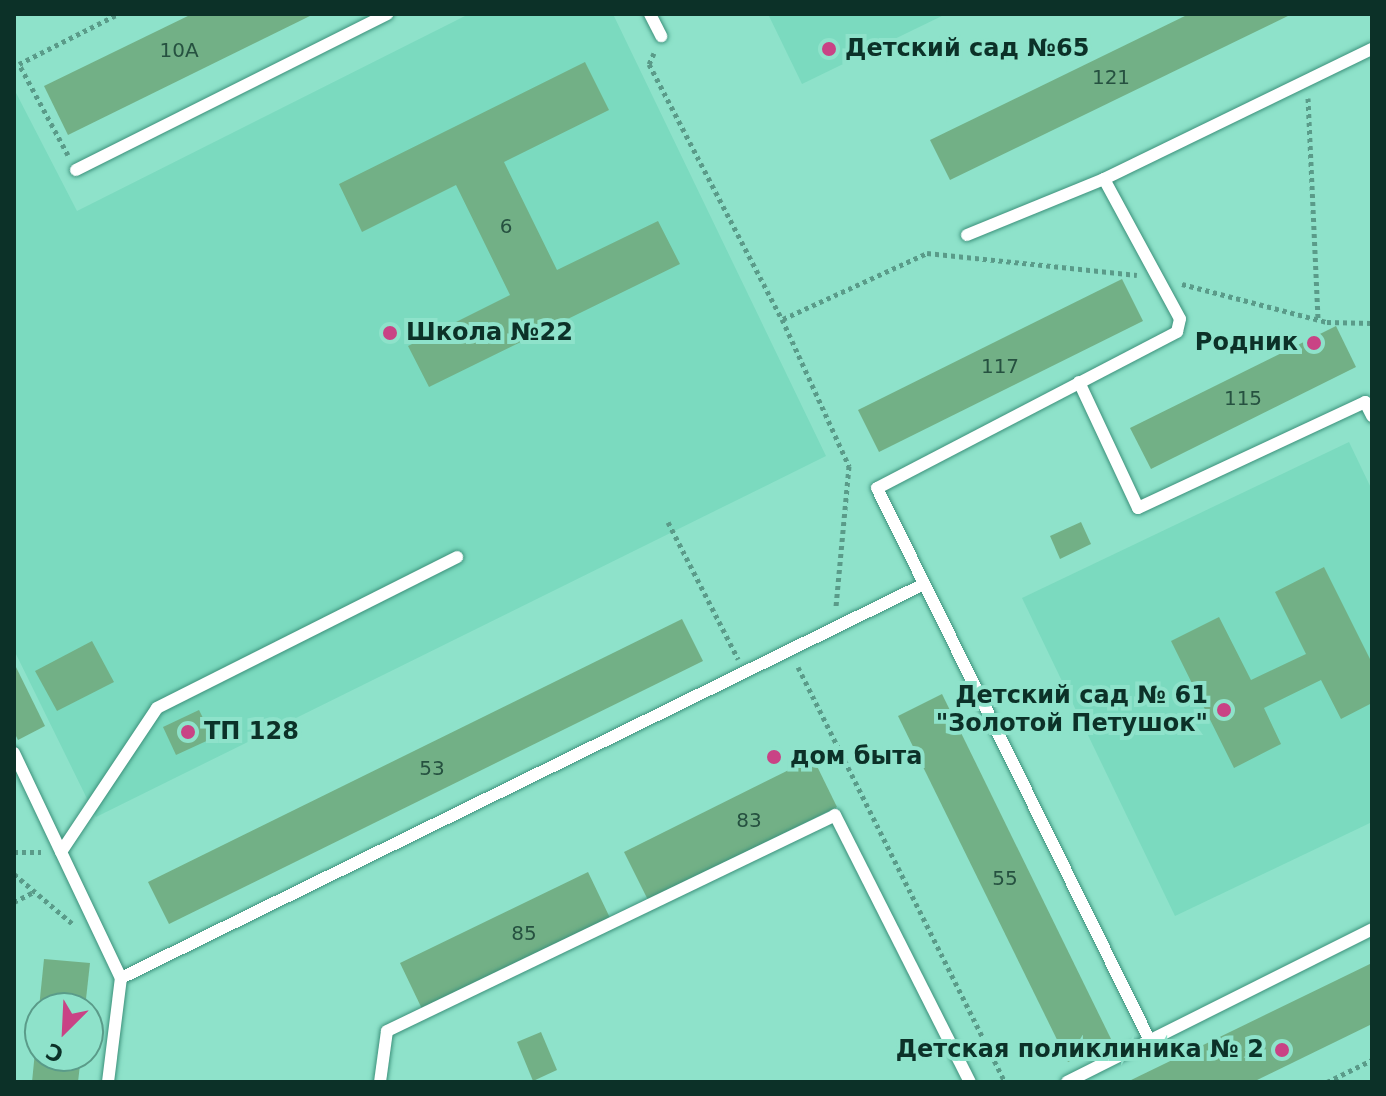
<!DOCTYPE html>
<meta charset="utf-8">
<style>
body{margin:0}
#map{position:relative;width:1386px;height:1096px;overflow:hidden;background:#8ee2ca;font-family:"DejaVu Sans",sans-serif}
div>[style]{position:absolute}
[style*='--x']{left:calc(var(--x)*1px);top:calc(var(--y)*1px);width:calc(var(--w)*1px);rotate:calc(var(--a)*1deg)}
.built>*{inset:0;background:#7bdabf}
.building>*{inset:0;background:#72b086}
.path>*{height:5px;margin-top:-2.5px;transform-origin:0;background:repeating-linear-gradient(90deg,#5a9b89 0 4px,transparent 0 8px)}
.roads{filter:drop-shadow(0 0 2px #3c917b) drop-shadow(0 0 2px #3c917b)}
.lane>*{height:12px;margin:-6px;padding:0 6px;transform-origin:6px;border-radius:6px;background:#fff}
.dots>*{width:22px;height:22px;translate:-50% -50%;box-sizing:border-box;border:4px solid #8ee2ca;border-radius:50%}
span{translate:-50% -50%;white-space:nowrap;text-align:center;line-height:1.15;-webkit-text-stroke:8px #8ee2ca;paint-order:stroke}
.number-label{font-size:20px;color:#265140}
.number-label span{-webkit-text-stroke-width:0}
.poi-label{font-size:24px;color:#0c3128;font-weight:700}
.left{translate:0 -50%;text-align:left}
.right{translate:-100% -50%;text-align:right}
.frame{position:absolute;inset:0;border:16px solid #0c3128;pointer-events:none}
.north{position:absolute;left:24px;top:992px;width:80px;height:80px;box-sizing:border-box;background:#8ee2ca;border:2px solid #5a9b89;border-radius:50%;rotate:204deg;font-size:22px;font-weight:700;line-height:32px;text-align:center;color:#0c3128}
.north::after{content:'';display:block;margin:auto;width:28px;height:36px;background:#c94385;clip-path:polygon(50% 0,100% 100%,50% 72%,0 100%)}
</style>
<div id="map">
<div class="built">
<i style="clip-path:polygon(469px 14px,613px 14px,826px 456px,96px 817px,14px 650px,14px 89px,77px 211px)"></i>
<i style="clip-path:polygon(768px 14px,946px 14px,802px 84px)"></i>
<i style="clip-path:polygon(1349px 442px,1372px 490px,1372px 822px,1175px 916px,1022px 598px)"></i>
</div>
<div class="building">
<i style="clip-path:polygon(192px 14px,314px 14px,68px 135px,44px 86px)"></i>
<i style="clip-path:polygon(1189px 14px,1292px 14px,950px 180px,930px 140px)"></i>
<i style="clip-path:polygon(585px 62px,609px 110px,504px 162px,557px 270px,658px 221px,680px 264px,429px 387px,408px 346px,510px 295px,456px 185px,362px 232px,339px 184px)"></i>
<i style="clip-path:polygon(1122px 279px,1143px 321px,879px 452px,858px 410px)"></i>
<i style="clip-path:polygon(1336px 326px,1356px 367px,1151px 469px,1130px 428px)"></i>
<i style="clip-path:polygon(1081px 522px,1091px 544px,1060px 559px,1050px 536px)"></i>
<i style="clip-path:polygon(1324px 567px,1372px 663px,1372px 703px,1341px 719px,1321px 680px,1264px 708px,1281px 744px,1234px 768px,1171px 641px,1219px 617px,1251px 680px,1306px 654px,1275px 592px)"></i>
<i style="clip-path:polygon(682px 619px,703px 661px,169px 924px,148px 882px)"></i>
<i style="clip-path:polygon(92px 641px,114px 682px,57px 711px,35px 671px)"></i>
<i style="clip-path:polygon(14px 663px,45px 726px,18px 740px,14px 732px)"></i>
<i style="clip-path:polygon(942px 694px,1112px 1041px,1068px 1062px,898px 716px)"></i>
<i style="clip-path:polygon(199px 710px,213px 738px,176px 755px,163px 727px)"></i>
<i style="clip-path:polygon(813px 758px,837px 807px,648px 900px,624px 852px)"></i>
<i style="clip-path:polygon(588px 872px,611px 920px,423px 1011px,400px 963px)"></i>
<i style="clip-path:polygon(44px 959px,90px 963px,85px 1008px,39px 1008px)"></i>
<i style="clip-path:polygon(1372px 963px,1372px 1024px,1253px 1082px,1127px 1082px)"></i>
<i style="clip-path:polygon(38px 1021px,40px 1056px,81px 1056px,78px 1082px,32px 1082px)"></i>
<i style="clip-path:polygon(541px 1032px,557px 1070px,533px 1081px,517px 1042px)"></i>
</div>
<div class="path">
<i style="--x:654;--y:53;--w:12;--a:114"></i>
<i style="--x:649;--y:64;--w:288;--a:62.5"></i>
<i style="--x:782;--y:319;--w:162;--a:65.5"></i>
<i style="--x:849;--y:466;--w:141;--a:95.3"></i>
<i style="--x:1308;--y:98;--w:222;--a:87.4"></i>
<i style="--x:68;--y:155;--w:103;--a:-118.3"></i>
<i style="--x:19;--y:64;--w:111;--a:-26.8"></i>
<i style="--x:1182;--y:284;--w:150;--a:14.7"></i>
<i style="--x:1327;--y:322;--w:45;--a:1.3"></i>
<i style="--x:783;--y:319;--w:158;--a:-24.6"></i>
<i style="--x:927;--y:253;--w:211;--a:6"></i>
<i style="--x:668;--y:522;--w:154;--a:62.9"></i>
<i style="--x:798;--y:667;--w:464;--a:63.5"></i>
<i style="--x:14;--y:852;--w:27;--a:0"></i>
<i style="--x:14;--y:874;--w:79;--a:40.4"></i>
<i style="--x:14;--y:902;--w:22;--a:-27"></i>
<i style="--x:1327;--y:1082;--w:50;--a:-26.1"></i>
</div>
<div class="roads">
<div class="lane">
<i style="--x:650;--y:14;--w:25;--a:63"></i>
<i style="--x:76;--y:170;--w:348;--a:-26.6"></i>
<i style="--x:1104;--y:179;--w:159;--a:61.5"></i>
<i style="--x:1180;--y:319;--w:13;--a:103"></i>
<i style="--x:1177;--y:332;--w:338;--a:152.5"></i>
<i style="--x:877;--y:488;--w:614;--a:63.73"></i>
<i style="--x:967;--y:235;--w:148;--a:-22.2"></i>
<i style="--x:1104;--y:179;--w:298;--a:-25.9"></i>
<i style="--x:1079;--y:382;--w:139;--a:64.9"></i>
<i style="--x:1138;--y:508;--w:251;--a:-25"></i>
<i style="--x:1365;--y:402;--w:16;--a:63"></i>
<i style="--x:14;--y:753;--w:249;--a:64.6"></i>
<i style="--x:61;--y:852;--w:173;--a:-56.3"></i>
<i style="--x:157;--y:708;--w:336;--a:-26.7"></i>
<i style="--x:108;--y:1082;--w:105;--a:-82.9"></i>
<i style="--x:121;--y:978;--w:892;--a:-26.13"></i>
<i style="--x:380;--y:1082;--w:51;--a:-82.2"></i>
<i style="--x:387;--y:1031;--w:497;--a:-25.7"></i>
<i style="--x:835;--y:815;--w:299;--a:63.2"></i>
<i style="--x:1067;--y:1082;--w:341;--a:-26.6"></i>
</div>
</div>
<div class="dots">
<i style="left:829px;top:49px;background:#c94385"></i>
<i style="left:390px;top:333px;background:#c94385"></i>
<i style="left:1314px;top:343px;background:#c94385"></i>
<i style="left:1224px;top:710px;background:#c94385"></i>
<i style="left:188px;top:732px;background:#c94385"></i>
<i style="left:774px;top:757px;background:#c94385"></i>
<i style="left:1282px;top:1050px;background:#c94385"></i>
</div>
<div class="number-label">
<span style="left:179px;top:50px">10А</span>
<span style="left:1111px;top:77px">121</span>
<span style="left:506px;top:226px">6</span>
<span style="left:1000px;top:366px">117</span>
<span style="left:1243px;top:398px">115</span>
<span style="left:432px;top:768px">53</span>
<span style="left:749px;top:820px">83</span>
<span style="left:1005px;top:878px">55</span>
<span style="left:524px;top:933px">85</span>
</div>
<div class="poi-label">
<span class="left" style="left:845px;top:49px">Детский сад №65</span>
<span class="left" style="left:406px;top:333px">Школа №22</span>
<span class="right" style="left:1298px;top:343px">Родник</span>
<span class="right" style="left:1208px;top:710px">Детский сад № 61<br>"Золотой Петушок"</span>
<span class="left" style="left:204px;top:732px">ТП 128</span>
<span class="left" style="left:790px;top:757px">дом быта</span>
<span class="right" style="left:1264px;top:1050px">Детская поликлиника № 2</span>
</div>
<div class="frame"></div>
<div class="north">С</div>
</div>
